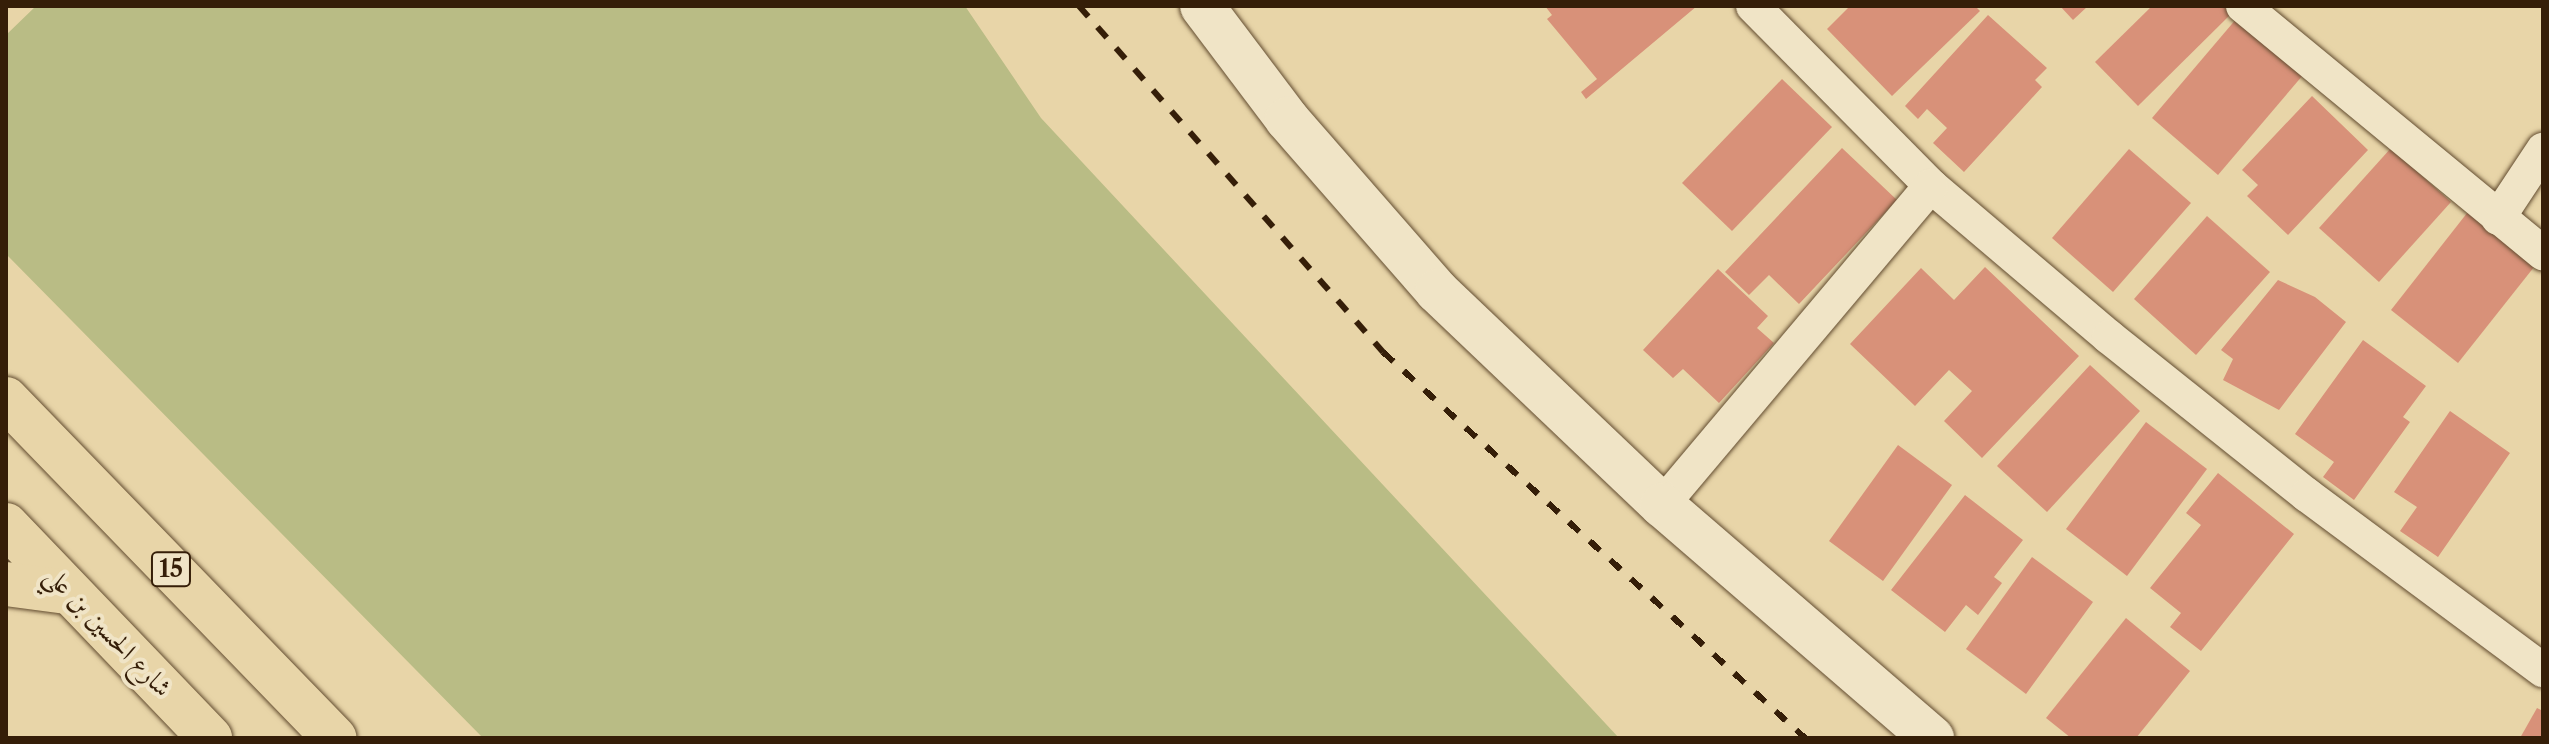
<!DOCTYPE html>
<meta charset="utf-8">
<style>
body{margin:0}
#map{position:relative;width:2549px;height:744px;overflow:hidden;background:#e8d5a8;font-family:"Libre Caslon Text",Amiri,serif}
div>[style]{position:absolute}
[style*='--x']{left:calc(var(--x)*1px);top:calc(var(--y)*1px);width:calc(var(--w)*1px);rotate:calc(var(--a)*1deg)}
.green>*{inset:0;background:#b9bc85}
.building>*{inset:0;background:#d89179}
.roads{filter:drop-shadow(0 0 2px #624c30) drop-shadow(0 0 2px #624c30)}
.street>*{height:34px;margin:-17px;padding:0 17px;transform-origin:17px;border-radius:17px;background:#f0e4c6}
.secondary>*{height:44px;margin:-22px;padding:0 22px;transform-origin:22px;border-radius:22px;background:#f0e4c6}
.highway>*{height:44px;margin:-22px;padding:0 22px;transform-origin:22px;border-radius:22px;background:#e8d5a8}
.rail>*{height:6px;margin-top:-3px;transform-origin:0;background:repeating-linear-gradient(90deg,#351e08 0 14px,transparent 0 28px)}
span{translate:-50% -50%;white-space:nowrap;text-align:center;line-height:1.15;-webkit-text-stroke:8px #f0e4c6;paint-order:stroke}
.shield-label span{padding:2px 6px;background:#f0e4c6;border:2px solid;border-radius:6px;-webkit-text-stroke-width:0}
.shield-label{font-size:24px;color:#351e08;font-weight:700}
.street-label{font-size:26px;color:#351e08}
.frame{position:absolute;inset:0;border:8px solid #351e08;pointer-events:none}
</style>
<div id="map">
<div class="green">
<i style="clip-path:polygon(36px 6px,965px 6px,1041px 118px,1619px 738px,483px 738px,6px 254px,6px 35px)"></i>
</div>
<div class="building">
<i style="clip-path:polygon(1545px 6px,1697px 6px,1586px 99px,1581px 92px,1597px 79px,1547px 19px,1552px 15px)"></i>
<i style="clip-path:polygon(1850px 6px,1975px 6px,1980px 11px,1892px 96px,1827px 29px)"></i>
<i style="clip-path:polygon(2060px 6px,2088px 6px,2073px 20px)"></i>
<i style="clip-path:polygon(2152px 6px,2223px 6px,2231px 14px,2138px 106px,2095px 62px)"></i>
<i style="clip-path:polygon(1988px 15px,2047px 68px,2035px 80px,2042px 87px,1964px 172px,1933px 143px,1947px 128px,1927px 109px,1918px 119px,1905px 106px)"></i>
<i style="clip-path:polygon(2237px 18px,2303px 75px,2218px 175px,2152px 118px)"></i>
<i style="clip-path:polygon(1782px 79px,1832px 127px,1732px 231px,1682px 183px)"></i>
<i style="clip-path:polygon(2312px 96px,2368px 150px,2288px 235px,2247px 196px,2258px 185px,2242px 170px)"></i>
<i style="clip-path:polygon(1842px 148px,1897px 200px,1799px 304px,1769px 275px,1749px 295px,1725px 272px)"></i>
<i style="clip-path:polygon(2391px 148px,2451px 202px,2379px 282px,2319px 228px)"></i>
<i style="clip-path:polygon(2129px 149px,2191px 203px,2113px 292px,2052px 238px)"></i>
<i style="clip-path:polygon(2471px 208px,2538px 262px,2458px 363px,2391px 310px)"></i>
<i style="clip-path:polygon(2207px 216px,2270px 272px,2196px 355px,2134px 299px)"></i>
<i style="clip-path:polygon(1985px 267px,2079px 356px,1982px 458px,1944px 421px,1972px 391px,1949px 370px,1915px 406px,1850px 344px,1921px 268px,1954px 300px)"></i>
<i style="clip-path:polygon(1718px 269px,1768px 316px,1757px 328px,1774px 343px,1719px 403px,1683px 369px,1673px 378px,1643px 350px)"></i>
<i style="clip-path:polygon(2278px 280px,2315px 297px,2346px 322px,2279px 410px,2223px 380px,2233px 359px,2221px 350px)"></i>
<i style="clip-path:polygon(2363px 340px,2426px 386px,2403px 417px,2410px 422px,2354px 500px,2323px 477px,2334px 462px,2295px 434px)"></i>
<i style="clip-path:polygon(2090px 365px,2140px 411px,2047px 512px,1997px 466px)"></i>
<i style="clip-path:polygon(2450px 411px,2510px 453px,2438px 557px,2400px 531px,2417px 507px,2394px 492px)"></i>
<i style="clip-path:polygon(2146px 422px,2207px 469px,2127px 576px,2066px 529px)"></i>
<i style="clip-path:polygon(1898px 445px,1952px 485px,1883px 581px,1829px 541px)"></i>
<i style="clip-path:polygon(2218px 473px,2294px 534px,2201px 651px,2170px 627px,2181px 613px,2150px 588px,2201px 525px,2186px 513px)"></i>
<i style="clip-path:polygon(1965px 495px,2023px 540px,1994px 577px,2002px 583px,1978px 615px,1966px 605px,1945px 632px,1891px 590px)"></i>
<i style="clip-path:polygon(2032px 557px,2093px 602px,2026px 694px,1966px 649px)"></i>
<i style="clip-path:polygon(2126px 618px,2190px 671px,2136px 738px,2071px 738px,2046px 718px)"></i>
<i style="clip-path:polygon(2537px 708px,2543px 711px,2543px 738px,2520px 738px)"></i>
</div>
<div class="roads">
<div class="street">
<i style="--x:1753;--y:6;--w:253;--a:45.3"></i>
<i style="--x:1931;--y:186;--w:233;--a:40.3"></i>
<i style="--x:2109;--y:337;--w:253;--a:38.6"></i>
<i style="--x:2307;--y:495;--w:294;--a:36.6"></i>
<i style="--x:2243;--y:6;--w:389;--a:39.5"></i>
<i style="--x:2498;--y:218;--w:82;--a:-56.5"></i>
<i style="--x:1662;--y:505;--w:417;--a:-49.9"></i>
</div>
<div class="secondary">
<i style="--x:1202;--y:6;--w:141;--a:53"></i>
<i style="--x:1287;--y:119;--w:228;--a:48.9"></i>
<i style="--x:1437;--y:291;--w:311;--a:43.6"></i>
<i style="--x:1662;--y:505;--w:357;--a:40.8"></i>
</div>
<div class="highway">
<i style="--x:6;--y:399;--w:472;--a:45.9"></i>
<i style="--x:6;--y:525;--w:295;--a:46.2"></i>
<i style="--x:6;--y:584;--w:61;--a:7.6"></i>
</div>
</div>
<div class="rail">
<i style="--x:1079;--y:6;--w:461;--a:48.7"></i>
<i style="--x:1383;--y:352;--w:572;--a:42.45"></i>
</div>
<div class="shield-label">
<span style="left:171px;top:569px">15</span>
</div>
<div class="street-label">
<span style="left:108px;top:632px;rotate:46deg">شارع الحسين بن علي</span>
</div>
<div class="frame"></div>
</div>
